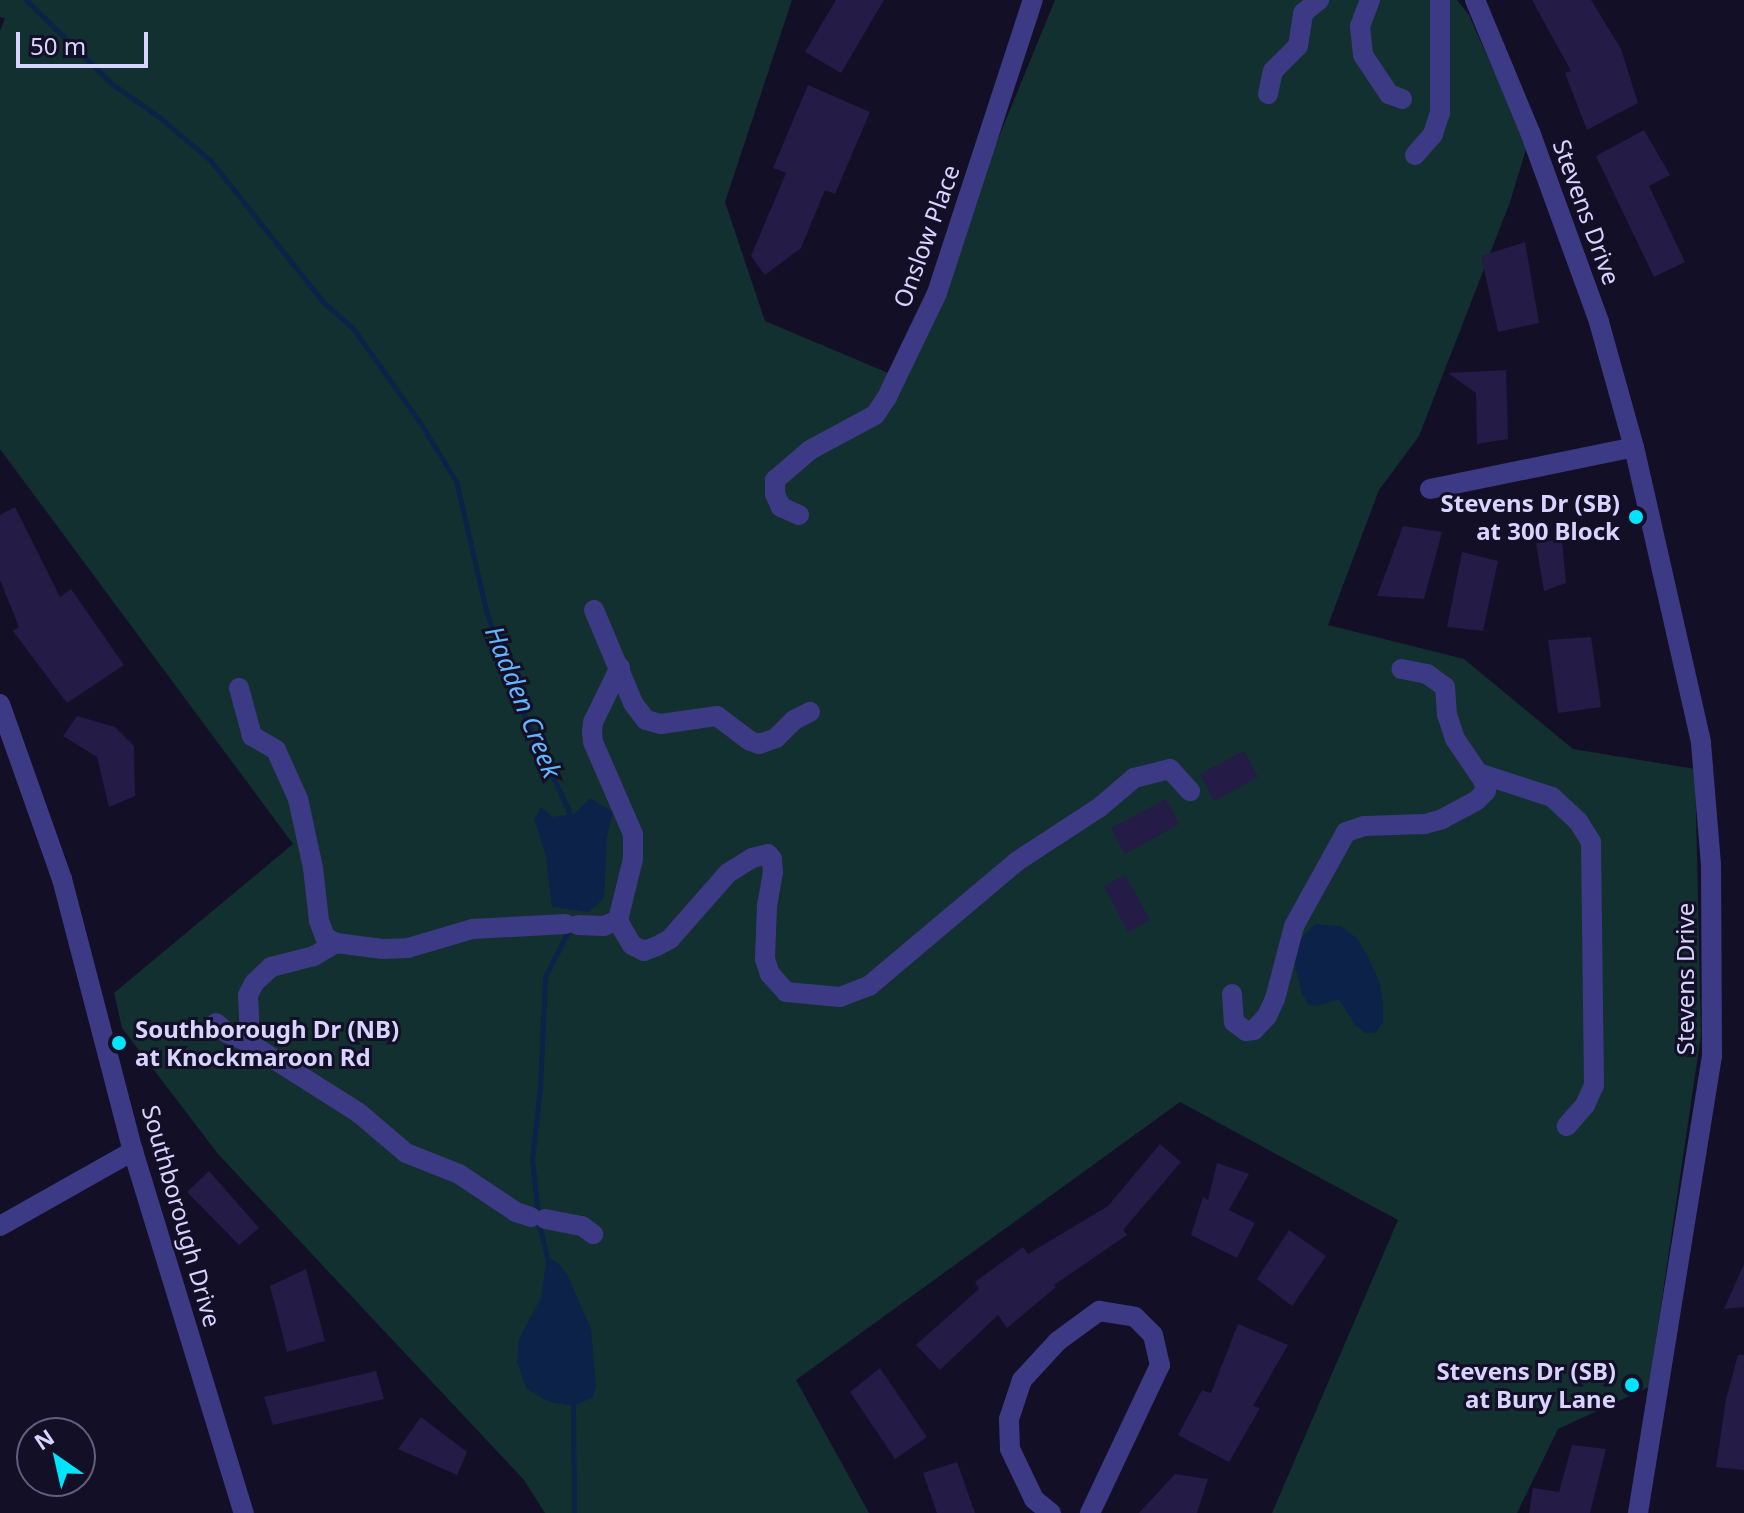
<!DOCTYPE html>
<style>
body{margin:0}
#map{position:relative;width:1744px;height:1513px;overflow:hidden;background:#130f26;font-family:"Noto Sans",sans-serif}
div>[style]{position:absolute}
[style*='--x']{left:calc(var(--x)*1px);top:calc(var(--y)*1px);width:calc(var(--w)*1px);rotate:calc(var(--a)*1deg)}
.green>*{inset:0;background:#12302f}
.water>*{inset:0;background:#0c2248}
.stream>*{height:5px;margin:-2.5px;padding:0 2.5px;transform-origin:2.5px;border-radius:2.5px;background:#0c2248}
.building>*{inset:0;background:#241b47}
.minor>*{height:20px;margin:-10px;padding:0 10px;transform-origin:10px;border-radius:10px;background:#3d3a85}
.dots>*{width:22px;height:22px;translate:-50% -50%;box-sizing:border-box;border:4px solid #130f26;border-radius:50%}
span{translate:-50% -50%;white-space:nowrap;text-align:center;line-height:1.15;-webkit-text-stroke:6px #130f26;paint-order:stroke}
.street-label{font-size:24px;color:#d9d4ff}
.poi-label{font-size:24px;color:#d9d4ff;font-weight:700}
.right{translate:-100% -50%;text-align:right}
.left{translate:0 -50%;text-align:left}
.water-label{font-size:26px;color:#62b6ff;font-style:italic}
.north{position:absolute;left:16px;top:1417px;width:80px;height:80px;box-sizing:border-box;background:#130f26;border:2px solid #625e7d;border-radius:50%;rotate:326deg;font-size:22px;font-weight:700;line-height:32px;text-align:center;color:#d9d4ff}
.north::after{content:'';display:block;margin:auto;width:28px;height:36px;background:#00e5ff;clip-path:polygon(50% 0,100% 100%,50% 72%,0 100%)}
.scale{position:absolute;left:16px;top:32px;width:132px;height:36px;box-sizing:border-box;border:4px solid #d9d4ff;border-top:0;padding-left:10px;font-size:24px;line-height:28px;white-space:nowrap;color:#d9d4ff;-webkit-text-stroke:6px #130f26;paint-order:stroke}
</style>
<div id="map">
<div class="green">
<i style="clip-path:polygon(0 0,792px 0,725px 202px,765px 321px,900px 378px,1055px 0,1457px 0,1469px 15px,1527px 146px,1510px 202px,1419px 436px,1379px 490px,1328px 625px,1464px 659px,1573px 749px,1695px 769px,1701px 1035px,1649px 1387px,1558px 1429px,1517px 1513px,1272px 1513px,1398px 1220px,1180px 1102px,796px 1380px,869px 1513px,545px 1513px,524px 1480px,218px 1154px,122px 1028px,114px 993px,293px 844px,0 449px,0 31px,5px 18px,0 17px)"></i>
</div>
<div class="water">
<i style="clip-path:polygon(590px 798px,613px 812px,607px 836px,604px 898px,589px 912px,552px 907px,546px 856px,534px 819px,541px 807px,552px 817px,574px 814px)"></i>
<i style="clip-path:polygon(1315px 924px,1340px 926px,1357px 938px,1366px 953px,1380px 983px,1383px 1005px,1383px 1022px,1375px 1033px,1366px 1033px,1356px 1026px,1339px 1000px,1315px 1006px,1309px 1005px,1302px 994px,1294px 963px,1296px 944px)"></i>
<i style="clip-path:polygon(547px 1257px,558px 1263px,567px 1274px,591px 1329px,596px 1385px,593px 1397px,574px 1406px,549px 1402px,526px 1388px,517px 1361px,519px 1339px,541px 1298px)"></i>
</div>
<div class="stream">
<i style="--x:26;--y:0;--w:119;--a:44.3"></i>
<i style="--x:111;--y:83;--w:59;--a:35.3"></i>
<i style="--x:159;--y:117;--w:68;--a:40.2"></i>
<i style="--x:211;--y:161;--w:180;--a:51.5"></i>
<i style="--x:323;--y:302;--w:38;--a:41"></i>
<i style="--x:352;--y:327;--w:115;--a:54.5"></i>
<i style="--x:419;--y:421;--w:70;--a:58.3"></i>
<i style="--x:456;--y:481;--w:132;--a:76.9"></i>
<i style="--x:486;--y:610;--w:85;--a:71.6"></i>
<i style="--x:513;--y:691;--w:130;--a:65"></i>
<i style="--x:568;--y:809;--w:12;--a:81"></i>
<i style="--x:548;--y:1261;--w:38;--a:-104"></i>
<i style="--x:539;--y:1224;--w:64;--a:-96.2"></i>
<i style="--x:532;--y:1160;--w:72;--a:-83.7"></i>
<i style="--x:540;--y:1088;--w:111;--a:-87.4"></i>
<i style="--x:545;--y:977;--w:55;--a:-63"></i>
<i style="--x:573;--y:1401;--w:112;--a:89.5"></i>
</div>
<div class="building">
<i style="clip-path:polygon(836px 0,884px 0,841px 73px,805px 52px)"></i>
<i style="clip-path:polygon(1532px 0,1591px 0,1621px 49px,1638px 103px,1587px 130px,1565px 73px,1571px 71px)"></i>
<i style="clip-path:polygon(808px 85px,870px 112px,835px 194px,825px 190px,801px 248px,765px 275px,751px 256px,786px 173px,773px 168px)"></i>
<i style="clip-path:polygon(1644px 130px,1670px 175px,1649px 186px,1685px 262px,1654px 277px,1596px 156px)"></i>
<i style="clip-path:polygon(1525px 242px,1539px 323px,1498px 332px,1481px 256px)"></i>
<i style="clip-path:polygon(1506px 370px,1508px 439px,1477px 444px,1476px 393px,1448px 373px)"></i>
<i style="clip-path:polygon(15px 507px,60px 597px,71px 589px,124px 665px,67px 703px,13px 631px,19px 627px,0 580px,0 515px)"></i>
<i style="clip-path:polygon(1403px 526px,1442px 532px,1424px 599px,1377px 596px)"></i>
<i style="clip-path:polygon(1562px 539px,1566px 583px,1544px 591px,1536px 543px)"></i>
<i style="clip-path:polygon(1462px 552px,1498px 561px,1483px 631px,1447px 627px)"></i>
<i style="clip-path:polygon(1591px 637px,1601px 707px,1558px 713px,1548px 640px)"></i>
<i style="clip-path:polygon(77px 716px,115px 727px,134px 746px,135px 796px,109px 807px,97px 757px,63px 736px)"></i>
<i style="clip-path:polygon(1244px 751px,1258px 777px,1214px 801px,1200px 774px)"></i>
<i style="clip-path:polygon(1166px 799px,1179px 824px,1125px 854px,1111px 828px)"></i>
<i style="clip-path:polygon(1125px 875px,1150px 920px,1128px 932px,1104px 886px)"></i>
<i style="clip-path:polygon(1160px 1144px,1181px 1162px,1123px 1230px,1127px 1235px,1054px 1285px,1056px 1287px,1007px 1328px,998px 1315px,940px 1370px,916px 1345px,979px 1289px,975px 1282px,1023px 1247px,1028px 1254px,1108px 1206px)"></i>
<i style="clip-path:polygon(1217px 1163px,1249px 1174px,1229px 1210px,1255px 1223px,1237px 1258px,1191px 1235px,1203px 1197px,1208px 1200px)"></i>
<i style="clip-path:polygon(209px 1171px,259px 1228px,239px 1245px,187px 1192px)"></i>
<i style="clip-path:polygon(1289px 1230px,1326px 1256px,1292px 1306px,1257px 1279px)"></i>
<i style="clip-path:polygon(1744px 1264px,1744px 1307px,1724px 1309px)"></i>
<i style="clip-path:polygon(306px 1269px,325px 1341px,287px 1352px,270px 1286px)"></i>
<i style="clip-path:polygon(1238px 1324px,1288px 1345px,1253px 1406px,1260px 1408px,1229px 1462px,1178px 1435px,1202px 1390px,1211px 1393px)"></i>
<i style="clip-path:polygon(1738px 1355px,1744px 1355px,1744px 1470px,1716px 1467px,1726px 1399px)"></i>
<i style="clip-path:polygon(880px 1368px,927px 1437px,895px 1459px,850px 1392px)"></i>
<i style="clip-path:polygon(376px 1371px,384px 1399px,273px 1425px,264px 1397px)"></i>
<i style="clip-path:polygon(421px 1417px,467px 1452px,457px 1475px,398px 1449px)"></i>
<i style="clip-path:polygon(1572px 1445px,1606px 1449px,1590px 1513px,1529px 1513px,1533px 1488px,1559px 1492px)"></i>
<i style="clip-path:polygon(957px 1462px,975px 1513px,937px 1513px,923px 1473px)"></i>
<i style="clip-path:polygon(1175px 1474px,1208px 1479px,1197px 1513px,1139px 1513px)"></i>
</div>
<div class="minor">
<i style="--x:1370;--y:0;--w:28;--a:111"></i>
<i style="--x:1360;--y:26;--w:29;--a:84"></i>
<i style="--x:1363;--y:55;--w:47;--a:56.3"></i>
<i style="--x:1389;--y:94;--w:14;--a:21"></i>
<i style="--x:1475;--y:0;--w:143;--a:67.4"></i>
<i style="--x:1530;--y:132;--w:202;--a:70"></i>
<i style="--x:1599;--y:322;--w:130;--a:74.4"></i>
<i style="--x:1634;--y:447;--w:303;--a:77.2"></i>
<i style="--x:1701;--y:743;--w:121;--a:85.3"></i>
<i style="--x:1711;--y:864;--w:192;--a:89.7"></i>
<i style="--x:1712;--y:1056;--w:463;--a:99.2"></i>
<i style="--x:1268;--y:94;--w:24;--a:-78"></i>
<i style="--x:1273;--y:71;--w:35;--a:-45"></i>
<i style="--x:1298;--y:46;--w:33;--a:-81"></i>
<i style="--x:1303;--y:13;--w:21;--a:-39"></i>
<i style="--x:1415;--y:155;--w:28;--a:-49"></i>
<i style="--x:1433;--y:134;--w:22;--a:-72"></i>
<i style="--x:1440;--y:113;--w:113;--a:-90"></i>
<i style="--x:1430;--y:489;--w:208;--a:-11.6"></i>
<i style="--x:799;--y:515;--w:20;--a:-156"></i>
<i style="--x:781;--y:507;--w:14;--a:-115"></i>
<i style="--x:775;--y:494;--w:14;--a:-90"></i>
<i style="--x:775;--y:480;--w:46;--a:-40.6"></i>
<i style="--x:810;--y:450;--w:74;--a:-28.3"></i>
<i style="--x:875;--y:415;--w:22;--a:-56"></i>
<i style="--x:887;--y:397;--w:115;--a:-64.3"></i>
<i style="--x:937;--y:293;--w:308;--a:-71.9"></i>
<i style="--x:594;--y:610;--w:101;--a:67.2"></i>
<i style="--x:633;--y:703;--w:21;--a:53"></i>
<i style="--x:646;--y:720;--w:16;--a:15"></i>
<i style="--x:661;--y:724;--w:57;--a:-8.1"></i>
<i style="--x:717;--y:716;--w:41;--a:37.1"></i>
<i style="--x:750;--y:741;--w:9;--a:18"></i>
<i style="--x:759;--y:744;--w:18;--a:-19"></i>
<i style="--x:776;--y:738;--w:25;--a:-45"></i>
<i style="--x:794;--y:720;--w:18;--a:-27"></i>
<i style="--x:620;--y:667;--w:61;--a:116.1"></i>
<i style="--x:593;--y:722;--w:10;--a:96"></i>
<i style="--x:592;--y:732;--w:10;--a:84"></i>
<i style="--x:593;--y:742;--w:100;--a:66.5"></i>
<i style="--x:633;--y:834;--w:25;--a:90"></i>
<i style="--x:633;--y:859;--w:63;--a:103.8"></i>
<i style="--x:618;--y:920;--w:11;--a:63"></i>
<i style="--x:623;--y:930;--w:17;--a:59"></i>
<i style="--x:632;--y:945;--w:13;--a:27"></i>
<i style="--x:644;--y:951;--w:14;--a:-21"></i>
<i style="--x:657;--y:946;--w:15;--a:-28"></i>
<i style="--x:670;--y:939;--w:88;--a:-48.7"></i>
<i style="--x:728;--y:873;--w:28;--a:-32"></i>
<i style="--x:752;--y:858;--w:16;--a:-14"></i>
<i style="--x:768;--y:854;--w:6;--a:51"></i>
<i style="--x:772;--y:859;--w:13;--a:86"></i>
<i style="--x:773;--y:872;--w:35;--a:100"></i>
<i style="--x:767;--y:906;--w:53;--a:92.2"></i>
<i style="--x:765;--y:959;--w:16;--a:72"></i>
<i style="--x:770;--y:974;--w:24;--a:48"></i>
<i style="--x:786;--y:992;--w:54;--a:5.3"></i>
<i style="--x:840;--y:997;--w:31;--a:-21"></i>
<i style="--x:869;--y:986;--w:192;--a:-40.1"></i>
<i style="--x:1016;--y:862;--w:100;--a:-33.2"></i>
<i style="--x:1100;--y:807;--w:45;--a:-40.5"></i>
<i style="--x:1134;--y:778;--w:37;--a:-14"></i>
<i style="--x:1170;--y:769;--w:30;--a:48"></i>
<i style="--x:239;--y:688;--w:50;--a:74.8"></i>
<i style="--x:252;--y:736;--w:28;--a:30"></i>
<i style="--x:276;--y:750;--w:54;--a:65.8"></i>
<i style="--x:298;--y:799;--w:71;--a:77.7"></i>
<i style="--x:313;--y:868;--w:53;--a:83.5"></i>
<i style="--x:319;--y:921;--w:17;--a:69"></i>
<i style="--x:325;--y:937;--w:13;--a:29"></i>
<i style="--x:0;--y:704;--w:186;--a:70.5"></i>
<i style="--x:62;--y:879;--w:281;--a:75.4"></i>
<i style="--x:133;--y:1151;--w:379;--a:73"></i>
<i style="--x:1478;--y:773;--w:78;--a:18"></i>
<i style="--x:1552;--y:797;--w:35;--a:43"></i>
<i style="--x:1578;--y:821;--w:25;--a:58"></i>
<i style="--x:1591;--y:842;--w:243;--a:89.3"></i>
<i style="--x:1594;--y:1085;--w:22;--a:114"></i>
<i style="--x:1585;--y:1105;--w:28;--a:131"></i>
<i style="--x:578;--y:925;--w:26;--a:2"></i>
<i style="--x:604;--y:926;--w:15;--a:-23"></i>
<i style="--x:1232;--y:994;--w:28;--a:86"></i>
<i style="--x:1234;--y:1022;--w:15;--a:37"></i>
<i style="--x:1246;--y:1031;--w:8;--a:-7"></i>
<i style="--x:1254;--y:1030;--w:19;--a:-47"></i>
<i style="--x:1267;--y:1016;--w:19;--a:-65"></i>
<i style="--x:1275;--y:999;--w:75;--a:-75.4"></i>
<i style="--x:1294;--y:926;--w:107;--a:-61"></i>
<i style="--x:1346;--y:832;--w:19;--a:-18"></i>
<i style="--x:1364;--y:826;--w:61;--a:-1.9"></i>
<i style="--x:1425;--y:824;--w:18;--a:-16"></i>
<i style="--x:1442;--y:819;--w:38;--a:-28"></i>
<i style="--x:1476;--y:801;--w:14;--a:-45"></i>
<i style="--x:1486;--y:791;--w:11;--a:-105"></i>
<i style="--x:1483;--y:780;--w:50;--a:-124.3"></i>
<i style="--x:1455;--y:739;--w:25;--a:-108"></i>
<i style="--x:1447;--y:715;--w:28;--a:-94"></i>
<i style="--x:1445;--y:687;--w:22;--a:-144"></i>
<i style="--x:1427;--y:674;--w:26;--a:-169"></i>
<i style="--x:216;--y:1023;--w:15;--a:42"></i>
<i style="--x:227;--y:1033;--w:28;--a:23"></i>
<i style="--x:531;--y:1217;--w:16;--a:-162"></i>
<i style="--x:516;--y:1212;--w:69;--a:-146.3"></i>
<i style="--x:459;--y:1174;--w:57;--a:-158.4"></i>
<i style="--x:406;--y:1153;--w:62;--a:-139.6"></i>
<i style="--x:359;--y:1113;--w:120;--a:-147.6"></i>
<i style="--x:258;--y:1049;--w:14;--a:-124"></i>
<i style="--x:250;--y:1037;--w:42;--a:-92.7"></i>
<i style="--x:248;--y:995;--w:13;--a:-63"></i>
<i style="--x:254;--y:983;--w:23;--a:-43"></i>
<i style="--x:271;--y:967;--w:44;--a:-14.3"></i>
<i style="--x:314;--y:956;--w:26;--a:-31"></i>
<i style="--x:336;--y:943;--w:47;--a:7.3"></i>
<i style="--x:383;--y:949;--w:25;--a:-2"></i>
<i style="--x:408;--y:948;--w:67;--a:-16.5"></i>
<i style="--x:472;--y:929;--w:94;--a:-3"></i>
<i style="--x:545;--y:1219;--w:38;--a:11"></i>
<i style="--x:582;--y:1226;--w:14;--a:36"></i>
<i style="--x:0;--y:1226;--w:153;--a:-29.4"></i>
<i style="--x:1051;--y:1513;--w:22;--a:-141"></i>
<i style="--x:1034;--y:1499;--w:55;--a:-115.6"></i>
<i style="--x:1010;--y:1449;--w:30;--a:-92"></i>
<i style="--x:1009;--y:1419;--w:41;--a:-71.6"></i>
<i style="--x:1022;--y:1380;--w:53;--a:-47.3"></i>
<i style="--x:1058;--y:1341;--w:51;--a:-36.2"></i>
<i style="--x:1099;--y:1311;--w:36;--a:9"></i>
<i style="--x:1135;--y:1317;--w:25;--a:45"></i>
<i style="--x:1153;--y:1335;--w:31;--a:77"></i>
<i style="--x:1160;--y:1365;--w:164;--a:115.3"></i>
</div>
<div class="dots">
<i style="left:1636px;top:517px;background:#00e5ff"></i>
<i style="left:119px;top:1043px;background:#00e5ff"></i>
<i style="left:1632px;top:1385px;background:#00e5ff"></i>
</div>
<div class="street-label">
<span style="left:1587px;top:212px;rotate:70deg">Stevens Drive</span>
<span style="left:926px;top:236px;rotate:-70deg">Onslow Place</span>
<span style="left:1685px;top:979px;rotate:-90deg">Stevens Drive</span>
<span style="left:182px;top:1216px;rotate:74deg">Southborough Drive</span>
</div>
<div class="poi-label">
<span class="right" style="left:1620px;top:517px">Stevens Dr (SB)<br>at 300 Block</span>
<span class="left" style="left:135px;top:1043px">Southborough Dr (NB)<br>at Knockmaroon Rd</span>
<span class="right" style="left:1616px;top:1385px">Stevens Dr (SB)<br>at Bury Lane</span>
</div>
<div class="water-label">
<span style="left:523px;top:702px;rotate:68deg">Hadden Creek</span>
</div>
<div class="north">N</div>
<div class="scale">50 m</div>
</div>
